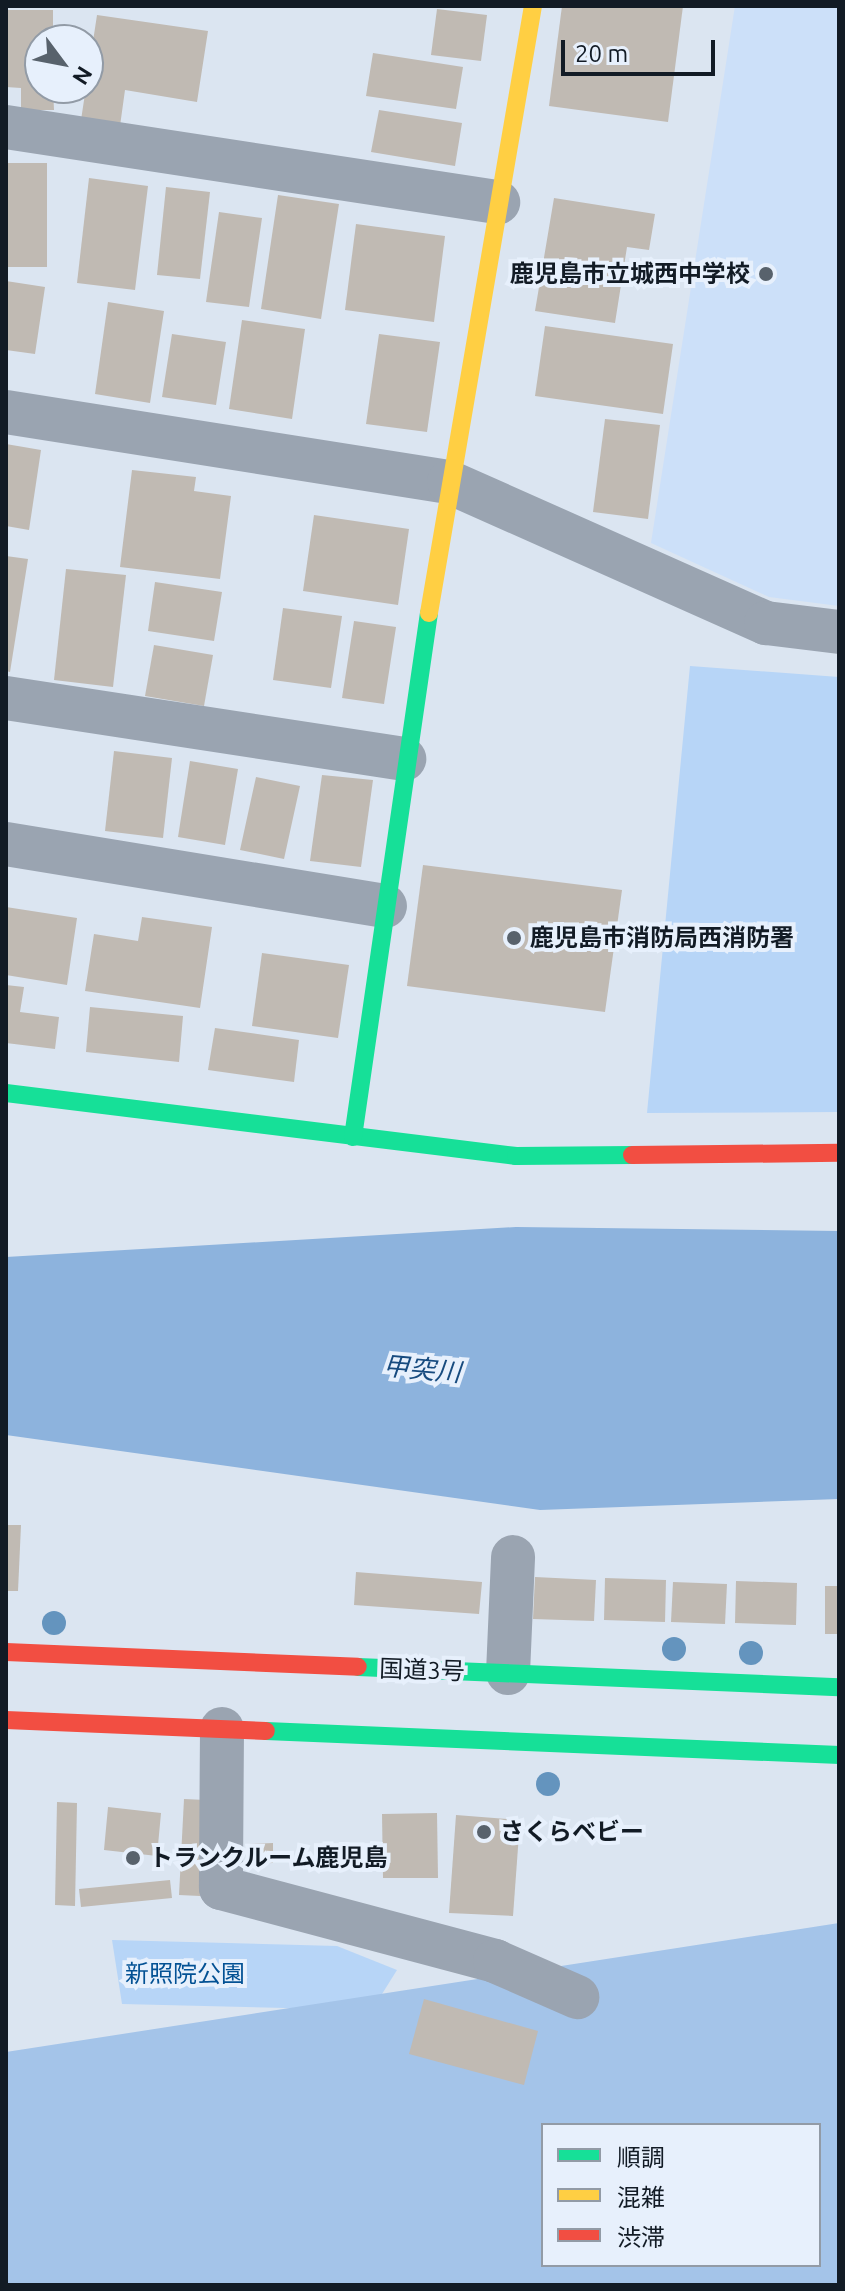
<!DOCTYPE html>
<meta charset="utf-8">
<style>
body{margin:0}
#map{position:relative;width:845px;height:2291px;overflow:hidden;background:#dbe5f1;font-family:Ubuntu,"Noto Sans JP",sans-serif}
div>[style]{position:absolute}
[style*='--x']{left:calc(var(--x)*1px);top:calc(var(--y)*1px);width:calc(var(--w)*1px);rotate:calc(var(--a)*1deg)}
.built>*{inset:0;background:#cce0f9}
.green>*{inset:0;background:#b7d5f7}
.forest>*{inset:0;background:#a4c4e9}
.water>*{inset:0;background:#8db3dd}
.building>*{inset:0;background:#c0bab3}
.street>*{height:44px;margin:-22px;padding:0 22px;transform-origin:22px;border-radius:22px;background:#9aa4b1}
.fast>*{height:18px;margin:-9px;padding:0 9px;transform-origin:9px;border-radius:9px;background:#16e098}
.slow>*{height:18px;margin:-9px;padding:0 9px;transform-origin:9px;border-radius:9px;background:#ffcf43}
.jam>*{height:18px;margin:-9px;padding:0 9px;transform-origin:9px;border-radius:9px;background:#f24e42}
.trees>*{width:24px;height:24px;margin:-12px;border-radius:50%;background:#6494be}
.dots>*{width:22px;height:22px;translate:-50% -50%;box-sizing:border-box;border:4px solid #e7f0fc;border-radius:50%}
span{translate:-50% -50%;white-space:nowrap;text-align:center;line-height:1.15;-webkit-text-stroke:8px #e7f0fc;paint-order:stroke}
.poi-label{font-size:24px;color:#121b25;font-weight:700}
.right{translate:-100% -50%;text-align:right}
.left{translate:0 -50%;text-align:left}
.street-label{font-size:24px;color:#121b25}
.park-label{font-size:24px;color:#035194}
.water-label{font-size:26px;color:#174b7f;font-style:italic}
.frame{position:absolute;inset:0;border:8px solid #121b25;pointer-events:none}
.legend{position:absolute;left:541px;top:2123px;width:280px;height:144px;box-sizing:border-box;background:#e7f0fc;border:2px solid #929ba6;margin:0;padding:10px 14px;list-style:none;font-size:24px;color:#121b25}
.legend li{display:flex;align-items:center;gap:16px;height:40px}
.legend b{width:40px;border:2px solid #929ba6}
.north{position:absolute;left:24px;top:24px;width:80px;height:80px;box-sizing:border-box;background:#e7f0fc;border:2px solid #929ba6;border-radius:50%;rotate:122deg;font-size:22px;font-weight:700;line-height:32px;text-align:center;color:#121b25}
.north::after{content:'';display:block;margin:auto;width:28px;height:36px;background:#58626c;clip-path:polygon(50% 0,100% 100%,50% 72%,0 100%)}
.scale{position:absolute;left:561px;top:40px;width:154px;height:36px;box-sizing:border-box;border:4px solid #121b25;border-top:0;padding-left:10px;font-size:24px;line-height:28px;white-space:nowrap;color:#121b25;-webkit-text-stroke:6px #e7f0fc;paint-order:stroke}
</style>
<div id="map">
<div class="built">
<i style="clip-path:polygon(735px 6px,839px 6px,839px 606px,769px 597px,651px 543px)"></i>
</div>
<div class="green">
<i style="clip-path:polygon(690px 666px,839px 677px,839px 1112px,647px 1113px)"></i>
<i style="clip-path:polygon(112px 1940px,337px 1946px,397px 1970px,372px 2010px,122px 2004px)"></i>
</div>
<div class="forest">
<i style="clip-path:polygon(evenodd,839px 1923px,839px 2285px,6px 2285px,6px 2052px,839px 1923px,543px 2125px,819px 2125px,819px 2265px,543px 2265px,543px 2125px)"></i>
</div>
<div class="water">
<i style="clip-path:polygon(516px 1227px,839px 1231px,839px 1499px,540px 1510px,6px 1435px,6px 1257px)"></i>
</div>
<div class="building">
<i style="clip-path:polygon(562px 6px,683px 6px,668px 122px,549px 106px)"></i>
<i style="clip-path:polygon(437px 9px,487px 15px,481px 61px,431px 55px)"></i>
<i style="clip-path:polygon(6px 10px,53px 10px,53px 40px,40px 40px,40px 88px,53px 88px,54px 110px,21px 110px,21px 88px,6px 87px)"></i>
<i style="clip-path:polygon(97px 15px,208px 31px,197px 102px,125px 90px,120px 126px,81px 120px)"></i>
<i style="clip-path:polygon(373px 53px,463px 67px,456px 109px,366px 96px)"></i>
<i style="clip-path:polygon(379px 110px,462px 123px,455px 166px,371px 152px)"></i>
<i style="clip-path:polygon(6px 163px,47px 163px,47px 267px,6px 267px)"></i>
<i style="clip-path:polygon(89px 178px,148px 186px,135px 290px,77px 283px)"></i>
<i style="clip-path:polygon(166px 187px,210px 192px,200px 279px,157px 275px)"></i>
<i style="clip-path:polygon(278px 195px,339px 204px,321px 319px,261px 309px)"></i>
<i style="clip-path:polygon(554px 198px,655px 214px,649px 250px,627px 247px,615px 323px,535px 311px)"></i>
<i style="clip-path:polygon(219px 212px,262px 218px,249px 307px,206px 302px)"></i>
<i style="clip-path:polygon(356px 224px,445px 236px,434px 322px,345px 310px)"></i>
<i style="clip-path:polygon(6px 281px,45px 287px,35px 354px,6px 350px)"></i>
<i style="clip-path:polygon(108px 302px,164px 311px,150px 403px,95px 394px)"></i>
<i style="clip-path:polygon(242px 320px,305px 329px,292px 419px,229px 409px)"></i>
<i style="clip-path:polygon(545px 326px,673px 344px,663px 414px,535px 396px)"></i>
<i style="clip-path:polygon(172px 334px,226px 342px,216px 405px,162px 397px)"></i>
<i style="clip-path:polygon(379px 334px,440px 342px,427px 432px,366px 424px)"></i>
<i style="clip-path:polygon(605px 419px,660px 425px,648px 519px,593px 512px)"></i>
<i style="clip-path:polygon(6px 444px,41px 450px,29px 530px,6px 526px)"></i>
<i style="clip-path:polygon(132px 470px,196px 477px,194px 491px,231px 496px,220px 579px,120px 567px)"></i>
<i style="clip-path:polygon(314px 515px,409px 529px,398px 605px,303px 591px)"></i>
<i style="clip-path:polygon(6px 556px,28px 559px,10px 672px,6px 671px)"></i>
<i style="clip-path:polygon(66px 569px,126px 575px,113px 687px,54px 680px)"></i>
<i style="clip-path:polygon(155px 582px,222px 592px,214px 641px,148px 631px)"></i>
<i style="clip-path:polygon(283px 608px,342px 616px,331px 688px,273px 680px)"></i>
<i style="clip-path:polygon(354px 621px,396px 627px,384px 704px,342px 698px)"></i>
<i style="clip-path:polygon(154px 645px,213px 655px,204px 706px,145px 696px)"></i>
<i style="clip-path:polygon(114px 751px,172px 758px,163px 838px,105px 831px)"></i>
<i style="clip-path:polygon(190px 761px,238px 769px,225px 845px,178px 837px)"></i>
<i style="clip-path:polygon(322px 775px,373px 780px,361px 867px,310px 861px)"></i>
<i style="clip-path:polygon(256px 777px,300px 786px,284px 859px,240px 850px)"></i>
<i style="clip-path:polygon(423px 865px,622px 890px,605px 1012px,407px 986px)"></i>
<i style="clip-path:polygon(6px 907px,77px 918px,67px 985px,6px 975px)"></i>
<i style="clip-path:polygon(142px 917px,212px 927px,200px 1008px,85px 991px,94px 934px,138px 941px)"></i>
<i style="clip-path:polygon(262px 953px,349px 965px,338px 1038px,252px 1026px)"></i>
<i style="clip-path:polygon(6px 985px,24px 987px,20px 1012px,59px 1017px,55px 1049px,6px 1043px)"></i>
<i style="clip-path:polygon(90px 1007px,183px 1016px,179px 1062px,86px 1052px)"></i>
<i style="clip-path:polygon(215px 1028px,299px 1040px,294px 1082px,208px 1070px)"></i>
<i style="clip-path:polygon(6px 1525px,21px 1525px,18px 1591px,6px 1591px)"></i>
<i style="clip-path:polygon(356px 1572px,482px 1582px,479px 1614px,354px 1605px)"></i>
<i style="clip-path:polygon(535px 1577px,596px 1580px,594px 1621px,533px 1619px)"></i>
<i style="clip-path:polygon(605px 1578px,666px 1580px,665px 1622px,604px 1620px)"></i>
<i style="clip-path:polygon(736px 1581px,797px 1583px,796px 1625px,735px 1623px)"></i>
<i style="clip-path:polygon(673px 1582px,727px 1584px,725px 1624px,671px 1622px)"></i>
<i style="clip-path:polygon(825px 1586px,839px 1586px,839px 1634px,825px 1634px)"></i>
<i style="clip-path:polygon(184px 1799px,206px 1800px,200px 1896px,179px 1895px)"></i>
<i style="clip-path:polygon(57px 1802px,77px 1803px,75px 1906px,55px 1905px)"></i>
<i style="clip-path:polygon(108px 1807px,161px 1813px,157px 1856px,104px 1850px)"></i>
<i style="clip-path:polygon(437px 1813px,438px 1878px,383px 1878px,382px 1814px)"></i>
<i style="clip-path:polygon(456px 1815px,520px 1820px,513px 1916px,449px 1913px)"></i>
<i style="clip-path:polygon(273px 1843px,273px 1863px,250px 1864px,249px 1844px)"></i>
<i style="clip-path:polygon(170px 1880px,172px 1898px,81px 1907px,79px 1889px)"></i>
<i style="clip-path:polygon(424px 1999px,538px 2031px,524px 2085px,409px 2054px)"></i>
</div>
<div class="street">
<i style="--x:6;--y:127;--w:498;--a:8.7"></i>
<i style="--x:6;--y:412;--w:448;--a:9"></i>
<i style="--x:449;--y:482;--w:347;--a:24"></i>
<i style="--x:766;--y:623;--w:74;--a:7"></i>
<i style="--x:6;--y:698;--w:403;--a:8.7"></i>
<i style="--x:6;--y:844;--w:384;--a:9.3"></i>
<i style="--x:508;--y:1673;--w:116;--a:-87.5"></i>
<i style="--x:222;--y:1729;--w:159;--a:90.4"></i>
<i style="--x:221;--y:1888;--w:284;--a:14.9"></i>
<i style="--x:495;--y:1961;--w:90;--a:23.7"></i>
</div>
<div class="fast">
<i style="--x:6;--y:1093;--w:514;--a:7.04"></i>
<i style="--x:516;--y:1156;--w:116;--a:-0.5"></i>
<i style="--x:353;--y:1137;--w:529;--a:-81.75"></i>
<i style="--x:358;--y:1667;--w:481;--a:2.4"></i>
<i style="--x:266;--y:1731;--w:574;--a:2.4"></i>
</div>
<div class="slow">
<i style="--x:429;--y:613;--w:616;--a:-80.28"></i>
</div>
<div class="jam">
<i style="--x:632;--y:1155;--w:207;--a:-0.6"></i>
<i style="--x:6;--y:1652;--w:352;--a:2.4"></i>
<i style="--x:6;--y:1720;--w:260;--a:2.4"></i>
</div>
<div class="trees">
<i style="left:54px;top:1623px"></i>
<i style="left:674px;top:1649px"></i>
<i style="left:751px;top:1653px"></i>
<i style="left:548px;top:1784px"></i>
</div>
<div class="dots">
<i style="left:766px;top:274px;background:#58626c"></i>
<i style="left:514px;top:938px;background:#58626c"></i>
<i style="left:484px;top:1832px;background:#58626c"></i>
<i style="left:133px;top:1858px;background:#58626c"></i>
</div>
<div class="poi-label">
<span class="right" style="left:750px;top:274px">鹿児島市立城西中学校</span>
<span class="left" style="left:530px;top:938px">鹿児島市消防局西消防署</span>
<span class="left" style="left:500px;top:1832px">さくらベビー</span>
<span class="left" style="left:149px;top:1858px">トランクルーム鹿児島</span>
</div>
<div class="street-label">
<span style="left:422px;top:1670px;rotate:2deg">国道3号</span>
</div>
<div class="park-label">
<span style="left:185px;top:1974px">新照院公園</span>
</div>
<div class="water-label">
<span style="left:422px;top:1369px;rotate:5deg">甲突川</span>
</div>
<div class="frame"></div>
<ul class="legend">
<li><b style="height:10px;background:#16e098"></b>順調</li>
<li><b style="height:10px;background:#ffcf43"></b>混雑</li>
<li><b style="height:10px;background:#f24e42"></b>渋滞</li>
</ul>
<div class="north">N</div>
<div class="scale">20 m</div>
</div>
